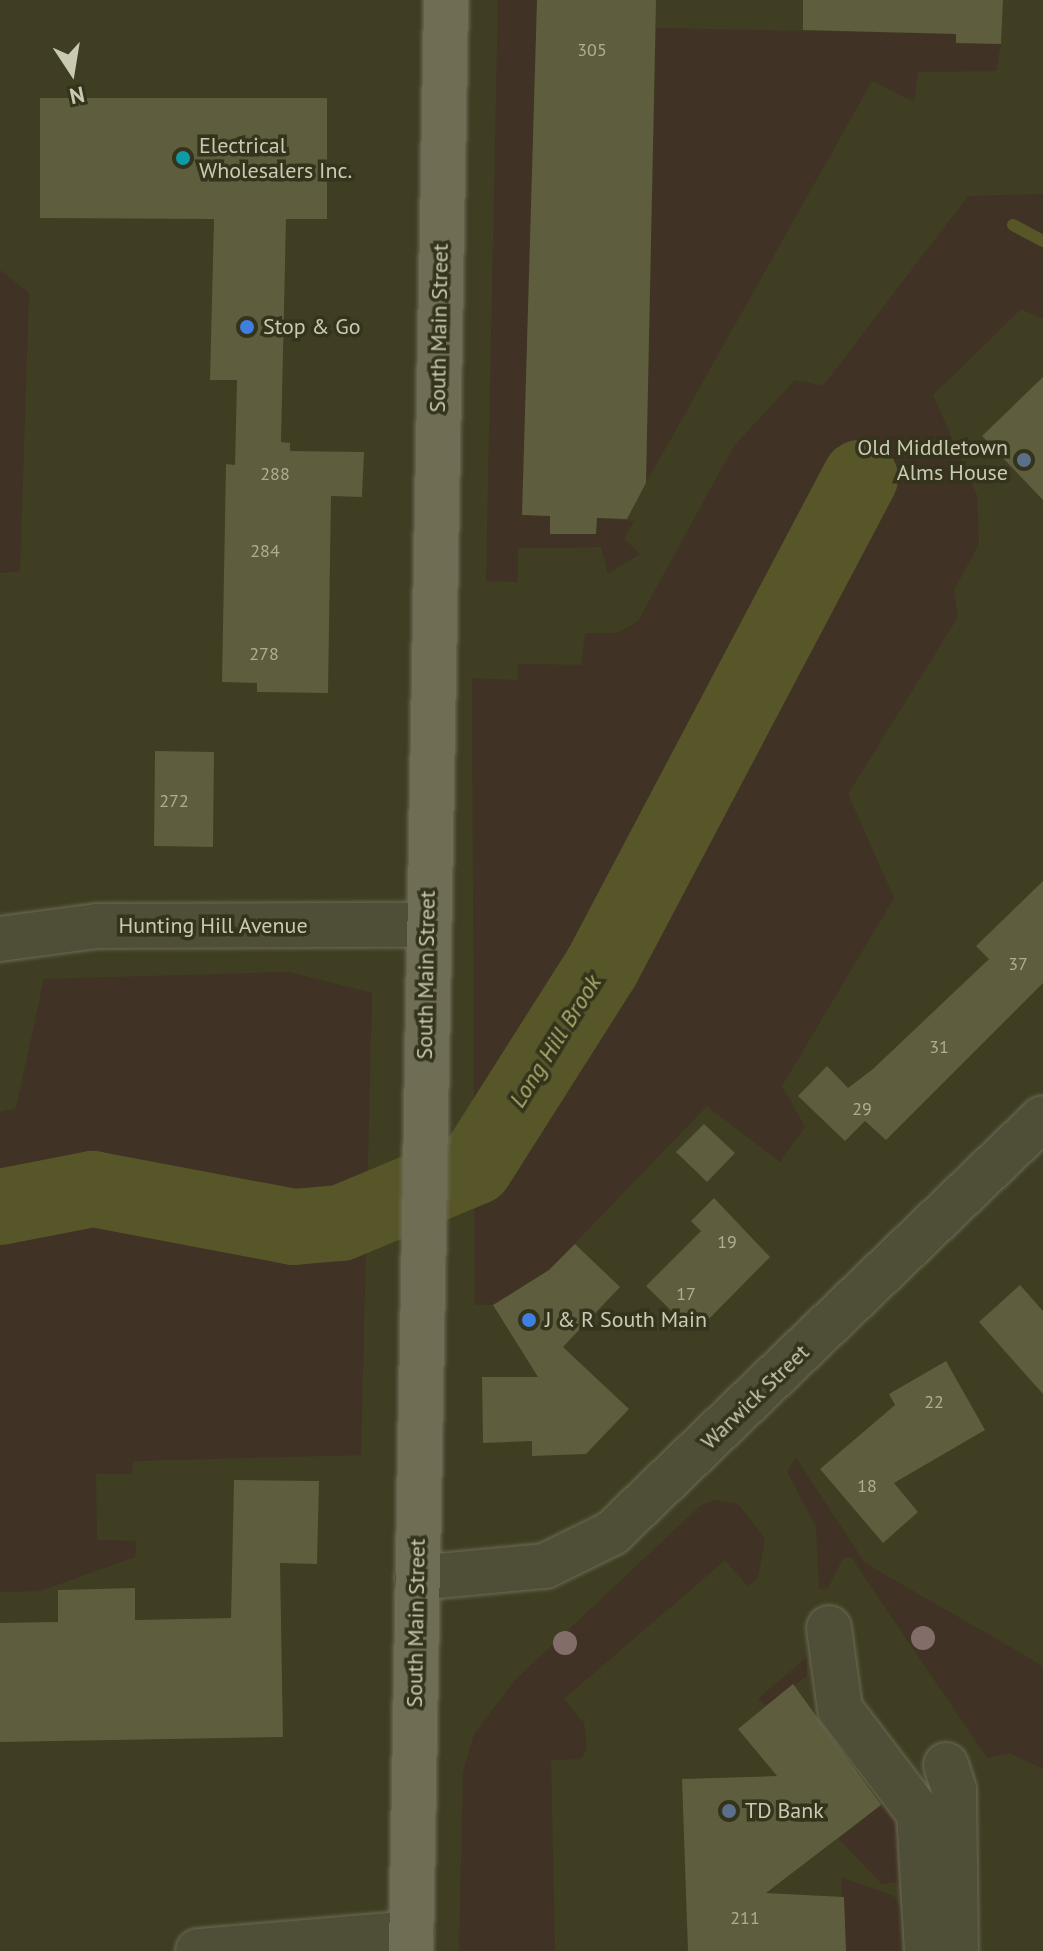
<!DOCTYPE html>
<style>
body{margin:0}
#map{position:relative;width:1043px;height:1951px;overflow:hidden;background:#3f3d22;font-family:"PT Sans",sans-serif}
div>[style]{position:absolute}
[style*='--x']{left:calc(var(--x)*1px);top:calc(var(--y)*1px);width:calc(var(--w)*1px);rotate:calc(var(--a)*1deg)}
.green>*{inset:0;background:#403224}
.stream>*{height:12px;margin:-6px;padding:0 6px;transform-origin:6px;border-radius:6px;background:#575629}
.river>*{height:76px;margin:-38px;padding:0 38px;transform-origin:38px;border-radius:38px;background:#575629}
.building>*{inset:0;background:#5e5d3e}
.roads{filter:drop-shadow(0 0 2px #6d6c55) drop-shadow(0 0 2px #6d6c55)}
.minor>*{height:44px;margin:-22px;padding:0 22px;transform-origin:22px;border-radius:22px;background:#4f4e37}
.major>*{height:44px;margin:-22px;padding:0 22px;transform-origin:22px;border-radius:22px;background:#6f6d54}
.trees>*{width:24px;height:24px;margin:-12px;border-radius:50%;background:#836d6a}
.dots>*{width:22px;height:22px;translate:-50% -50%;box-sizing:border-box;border:4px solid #34331c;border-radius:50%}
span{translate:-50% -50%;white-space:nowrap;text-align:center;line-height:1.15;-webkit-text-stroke:7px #34331c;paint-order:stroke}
.number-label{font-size:18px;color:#afae95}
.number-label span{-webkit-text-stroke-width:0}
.poi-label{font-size:22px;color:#cac9b2}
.left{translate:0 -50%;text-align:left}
.right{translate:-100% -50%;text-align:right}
.street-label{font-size:22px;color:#cac9b2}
.water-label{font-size:24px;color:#aba76a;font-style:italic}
.north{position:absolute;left:32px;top:32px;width:80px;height:80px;-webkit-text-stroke:6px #34331c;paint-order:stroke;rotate:168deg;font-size:22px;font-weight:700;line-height:32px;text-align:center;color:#cac9b2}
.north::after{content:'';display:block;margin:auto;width:28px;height:36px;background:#cac9b2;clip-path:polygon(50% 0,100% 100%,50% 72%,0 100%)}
</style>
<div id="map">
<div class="green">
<i style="clip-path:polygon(498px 0,537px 0,522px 515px,550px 516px,550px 534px,596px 534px,597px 518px,634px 521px,624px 539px,640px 554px,608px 574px,601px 547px,518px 548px,518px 582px,486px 581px)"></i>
<i style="clip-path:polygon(656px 28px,956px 34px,956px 43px,1001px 44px,996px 71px,918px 72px,914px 102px,872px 81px,646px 483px)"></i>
<i style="clip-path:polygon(1043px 194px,1043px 319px,1021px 309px,933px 395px,977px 495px,979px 544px,954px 590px,958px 617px,848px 794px,894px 898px,782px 1086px,805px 1127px,780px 1162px,707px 1106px,549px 1270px,493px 1305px,475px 1305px,472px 678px,517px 680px,518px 664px,581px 665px,585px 633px,617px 633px,638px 621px,734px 446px,795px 380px,823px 386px,968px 196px)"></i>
<i style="clip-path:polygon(0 270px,29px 293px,20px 571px,0 573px)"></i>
<i style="clip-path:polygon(289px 972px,372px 993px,361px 1455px,133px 1461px,132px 1474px,96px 1474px,97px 1540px,136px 1541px,135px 1557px,40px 1591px,0 1592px,0 1112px,16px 1108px,44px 979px)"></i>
<i style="clip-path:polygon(796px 1458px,865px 1563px,1043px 1666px,1043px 1769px,1010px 1753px,987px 1758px,851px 1557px,843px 1558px,828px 1588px,819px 1589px,816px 1527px,787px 1471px)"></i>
<i style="clip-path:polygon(715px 1500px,738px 1504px,765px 1538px,758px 1578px,747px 1586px,725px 1560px,564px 1699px,584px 1723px,587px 1750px,580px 1759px,551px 1760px,555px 1951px,459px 1951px,463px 1772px,474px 1734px,515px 1680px,700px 1506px)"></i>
<i style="clip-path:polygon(807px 1657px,807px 1676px,765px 1706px,758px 1699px)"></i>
<i style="clip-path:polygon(888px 1799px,899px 1813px,909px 1881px,882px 1884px,839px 1839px)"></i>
<i style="clip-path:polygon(841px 1877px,894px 1896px,902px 1910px,902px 1951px,846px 1951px)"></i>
</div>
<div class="stream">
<i style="--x:1013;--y:225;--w:34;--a:28"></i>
</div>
<div class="river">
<i style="--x:0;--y:1207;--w:95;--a:-11"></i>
<i style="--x:93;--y:1189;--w:205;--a:10.7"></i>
<i style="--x:294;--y:1227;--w:47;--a:-4.9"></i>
<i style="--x:341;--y:1223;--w:145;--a:-22.7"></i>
<i style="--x:475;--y:1167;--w:239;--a:-57.6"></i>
<i style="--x:603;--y:965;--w:551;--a:-62.18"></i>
</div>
<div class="building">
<i style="clip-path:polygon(537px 0,656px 0,646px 483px,627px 519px,597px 518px,596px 534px,550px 534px,550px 516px,522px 515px)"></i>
<i style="clip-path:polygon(803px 0,1003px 0,1001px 44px,956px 43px,956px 34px,803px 30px)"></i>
<i style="clip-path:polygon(40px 98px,327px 98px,327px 219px,286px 219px,281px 442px,290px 443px,290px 451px,364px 452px,362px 497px,331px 496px,328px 693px,257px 692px,257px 683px,222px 682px,226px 464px,235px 465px,237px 380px,210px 380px,214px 219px,40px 218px)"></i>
<i style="clip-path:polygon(1043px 377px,1043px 500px,982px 436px)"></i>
<i style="clip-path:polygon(155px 751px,214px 752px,213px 847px,154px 846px)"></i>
<i style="clip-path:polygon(1043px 881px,1043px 983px,886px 1140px,865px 1121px,845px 1141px,798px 1096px,827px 1066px,848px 1088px,873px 1069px,989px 959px,976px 946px)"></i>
<i style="clip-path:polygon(704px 1124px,735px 1153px,707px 1182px,676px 1152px)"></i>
<i style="clip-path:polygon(714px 1198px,770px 1257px,703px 1325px,696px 1317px,687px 1326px,646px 1286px,701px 1231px,691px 1221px)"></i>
<i style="clip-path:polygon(575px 1244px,620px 1287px,563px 1347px,629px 1409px,586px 1454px,532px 1456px,532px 1441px,483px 1443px,482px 1377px,538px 1377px,493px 1305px,549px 1270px)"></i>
<i style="clip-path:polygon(1020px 1285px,1043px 1311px,1043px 1394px,979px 1322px)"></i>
<i style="clip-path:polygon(946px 1361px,985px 1430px,894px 1483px,918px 1512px,883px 1543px,820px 1469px,895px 1405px,889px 1394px)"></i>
<i style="clip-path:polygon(234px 1480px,319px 1481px,317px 1564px,280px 1563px,283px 1737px,0 1742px,0 1623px,58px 1622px,58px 1590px,135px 1588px,135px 1620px,231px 1618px)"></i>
<i style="clip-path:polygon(793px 1684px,881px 1805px,766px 1893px,844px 1897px,846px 1951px,688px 1951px,682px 1779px,777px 1776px,738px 1729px)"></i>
</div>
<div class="roads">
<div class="minor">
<i style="--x:0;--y:939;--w:98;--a:-7.6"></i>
<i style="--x:97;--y:926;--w:330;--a:-0.2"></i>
<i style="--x:417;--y:1578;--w:129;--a:-5.4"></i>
<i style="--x:545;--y:1566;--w:75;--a:-26.2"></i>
<i style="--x:612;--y:1533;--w:598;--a:-43.92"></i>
<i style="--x:829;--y:1628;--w:82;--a:82.3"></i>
<i style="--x:840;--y:1709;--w:131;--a:52.8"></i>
<i style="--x:919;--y:1813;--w:138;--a:86.7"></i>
<i style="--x:946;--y:1765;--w:26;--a:72"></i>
<i style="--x:954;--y:1790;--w:161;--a:89.3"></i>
<i style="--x:198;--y:1951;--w:214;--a:-4.8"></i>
</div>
<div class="major">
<i style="--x:411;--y:1951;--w:1951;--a:-88.97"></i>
</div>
</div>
<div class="trees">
<i style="left:923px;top:1638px"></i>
<i style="left:565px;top:1643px"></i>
</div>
<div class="dots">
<i style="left:183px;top:158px;background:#0f9aa8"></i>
<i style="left:247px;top:327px;background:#3f7fe0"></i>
<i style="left:1024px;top:460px;background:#5c6f8a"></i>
<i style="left:529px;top:1320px;background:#3f7fe0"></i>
<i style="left:729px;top:1811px;background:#5c6f8a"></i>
</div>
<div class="number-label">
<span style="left:592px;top:50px">305</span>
<span style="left:275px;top:474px">288</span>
<span style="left:265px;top:551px">284</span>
<span style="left:264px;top:654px">278</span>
<span style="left:174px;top:801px">272</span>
<span style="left:1018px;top:964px">37</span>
<span style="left:939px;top:1047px">31</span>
<span style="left:862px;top:1109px">29</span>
<span style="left:727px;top:1242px">19</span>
<span style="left:686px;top:1294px">17</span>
<span style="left:934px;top:1402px">22</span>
<span style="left:867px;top:1486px">18</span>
<span style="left:745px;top:1918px">211</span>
</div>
<div class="poi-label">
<span class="left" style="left:199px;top:158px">Electrical<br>Wholesalers Inc.</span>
<span class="left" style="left:263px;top:327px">Stop &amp; Go</span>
<span class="right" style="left:1008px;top:460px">Old Middletown<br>Alms House</span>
<span class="left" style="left:545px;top:1320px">J &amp; R South Main</span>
<span class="left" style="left:745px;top:1811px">TD Bank</span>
</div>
<div class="street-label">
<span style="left:439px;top:328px;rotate:-89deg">South Main Street</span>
<span style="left:213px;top:926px">Hunting Hill Avenue</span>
<span style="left:426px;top:975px;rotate:-89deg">South Main Street</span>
<span style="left:755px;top:1397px;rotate:-44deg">Warwick Street</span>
<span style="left:416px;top:1623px;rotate:-89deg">South Main Street</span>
</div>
<div class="water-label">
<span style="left:555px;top:1041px;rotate:-58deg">Long Hill Brook</span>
</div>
<div class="north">N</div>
</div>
